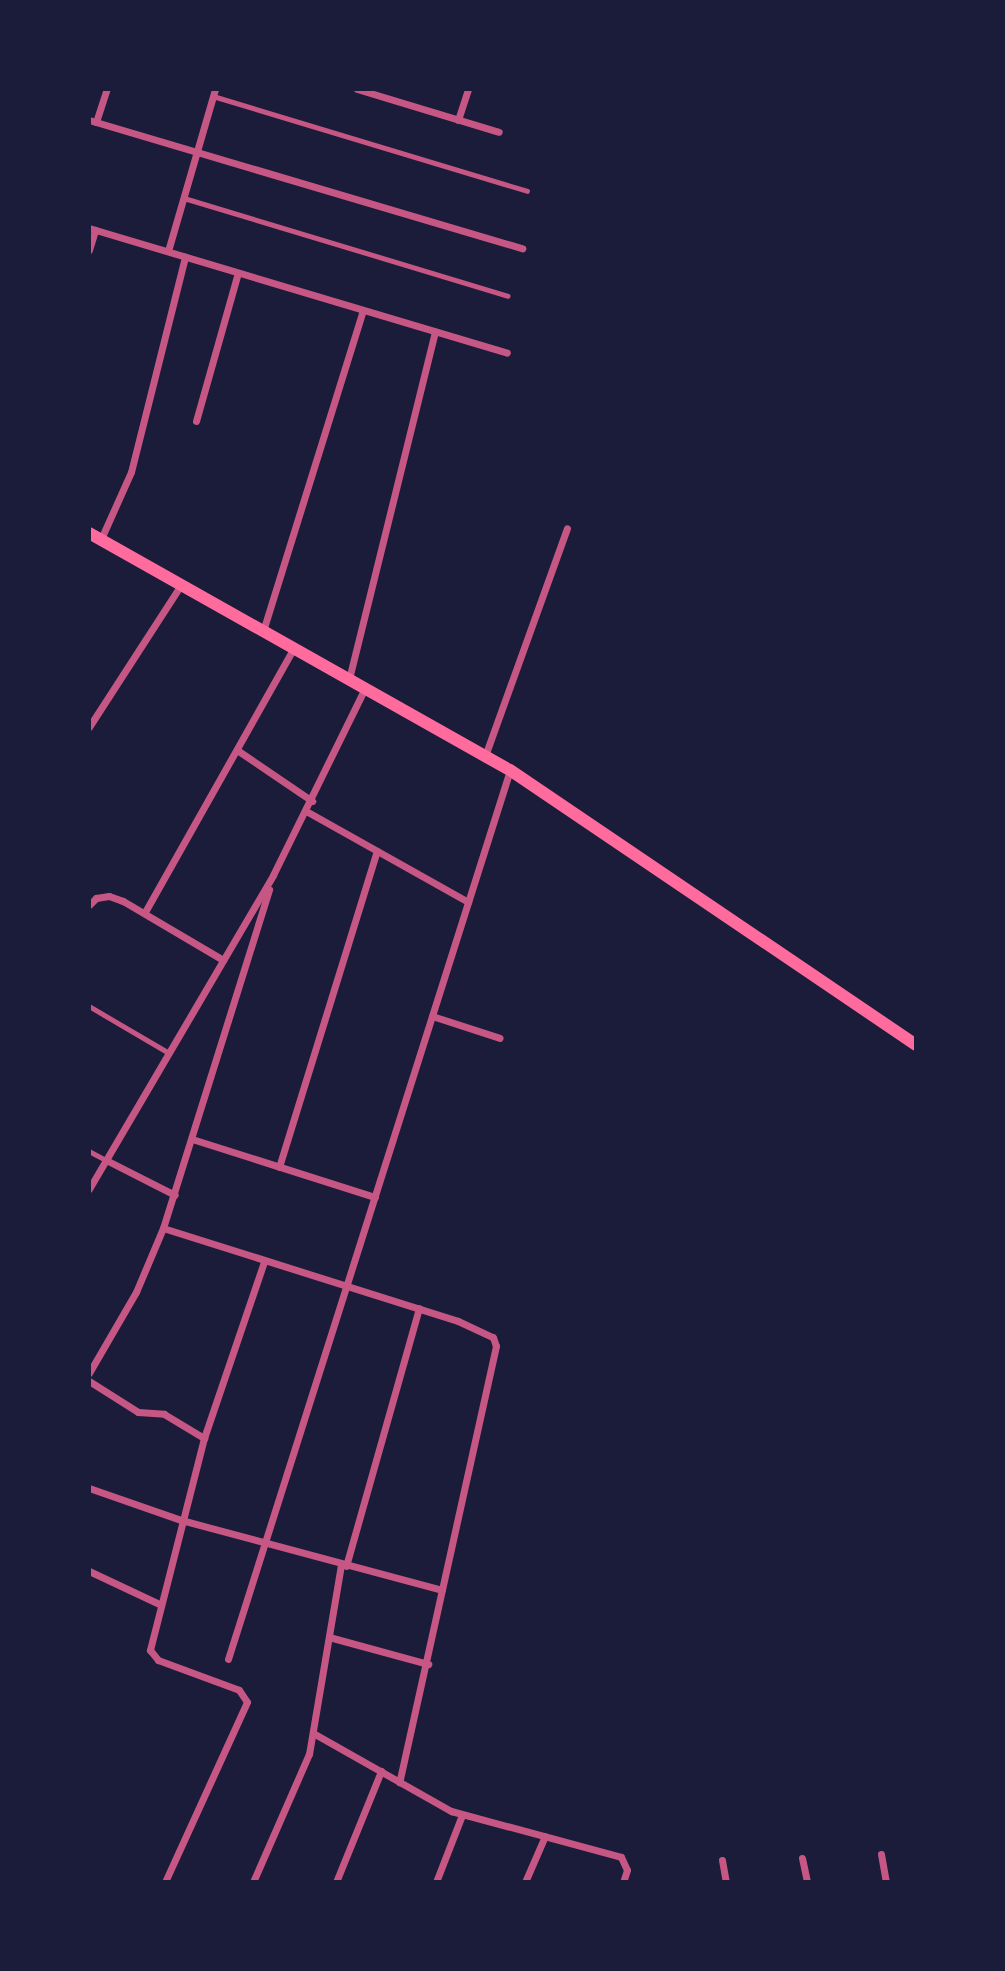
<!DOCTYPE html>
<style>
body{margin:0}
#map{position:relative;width:1005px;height:1971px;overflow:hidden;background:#1b1b3a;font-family:Poppins,sans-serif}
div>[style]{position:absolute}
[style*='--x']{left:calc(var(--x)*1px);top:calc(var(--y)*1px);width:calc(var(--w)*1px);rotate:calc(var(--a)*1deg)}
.service>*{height:4.5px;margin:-2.25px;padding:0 2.25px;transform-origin:2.25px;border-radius:2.25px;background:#c65784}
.minor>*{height:7px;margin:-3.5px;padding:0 3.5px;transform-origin:3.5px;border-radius:3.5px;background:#c65784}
.primary>*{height:12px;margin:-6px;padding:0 6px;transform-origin:6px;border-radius:6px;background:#ff6b9d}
span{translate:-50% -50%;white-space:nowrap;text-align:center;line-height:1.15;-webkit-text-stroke:5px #1b1b3a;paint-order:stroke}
.frame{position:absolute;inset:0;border:91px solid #1b1b3a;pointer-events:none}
</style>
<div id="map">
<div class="service">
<i style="--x:213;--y:96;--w:328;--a:16.8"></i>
<i style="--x:184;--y:198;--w:338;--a:16.8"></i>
<i style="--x:89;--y:1006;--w:93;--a:30.4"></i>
<i style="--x:89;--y:1151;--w:19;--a:28"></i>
</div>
<div class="minor">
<i style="--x:357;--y:89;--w:148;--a:16.8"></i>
<i style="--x:89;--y:120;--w:452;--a:16.5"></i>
<i style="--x:458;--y:120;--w:33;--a:-72"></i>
<i style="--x:96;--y:122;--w:35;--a:-72"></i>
<i style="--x:89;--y:228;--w:436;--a:16.6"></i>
<i style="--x:89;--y:250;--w:21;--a:-73"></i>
<i style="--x:168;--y:251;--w:169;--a:-73.8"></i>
<i style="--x:196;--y:421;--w:154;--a:-74.2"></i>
<i style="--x:101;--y:539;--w:73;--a:-65.9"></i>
<i style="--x:131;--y:472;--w:222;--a:-75.9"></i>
<i style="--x:263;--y:631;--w:336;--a:-72.7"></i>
<i style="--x:349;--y:679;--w:358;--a:-76.1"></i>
<i style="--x:89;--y:727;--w:169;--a:-57.1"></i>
<i style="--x:237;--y:750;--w:91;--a:34.2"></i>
<i style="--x:485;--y:756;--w:242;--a:-70.2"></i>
<i style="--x:306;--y:811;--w:186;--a:29.3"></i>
<i style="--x:89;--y:905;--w:10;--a:-45"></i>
<i style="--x:96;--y:898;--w:13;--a:-9"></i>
<i style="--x:109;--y:896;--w:15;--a:20"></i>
<i style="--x:123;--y:901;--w:116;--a:30.5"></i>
<i style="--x:145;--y:912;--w:303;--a:-60.6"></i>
<i style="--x:432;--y:1016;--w:71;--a:17.9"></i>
<i style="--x:192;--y:1139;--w:192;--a:17.6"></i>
<i style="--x:106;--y:1160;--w:77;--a:26.9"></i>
<i style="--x:279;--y:1167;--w:331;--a:-72.8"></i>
<i style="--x:89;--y:1189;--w:364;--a:-59.6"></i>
<i style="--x:273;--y:875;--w:208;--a:-63.8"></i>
<i style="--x:163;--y:1228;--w:309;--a:17.5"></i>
<i style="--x:458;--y:1321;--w:38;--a:25"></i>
<i style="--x:493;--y:1337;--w:9;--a:72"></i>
<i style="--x:496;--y:1346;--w:447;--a:102.5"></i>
<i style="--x:89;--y:1373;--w:94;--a:-59.9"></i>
<i style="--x:136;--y:1292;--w:69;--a:-67.1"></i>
<i style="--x:163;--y:1228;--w:355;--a:-72.6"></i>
<i style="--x:89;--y:1381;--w:58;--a:32.3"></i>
<i style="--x:138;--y:1412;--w:26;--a:4"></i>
<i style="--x:164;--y:1414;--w:47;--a:31"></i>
<i style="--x:204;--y:1438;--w:219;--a:104.3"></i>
<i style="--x:150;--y:1650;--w:13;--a:51"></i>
<i style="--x:158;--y:1660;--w:86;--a:20.3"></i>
<i style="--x:239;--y:1690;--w:14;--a:56"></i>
<i style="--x:247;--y:1702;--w:198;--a:114.5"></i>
<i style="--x:204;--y:1438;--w:186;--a:-71.2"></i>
<i style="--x:89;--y:1488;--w:97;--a:19.2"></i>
<i style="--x:181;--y:1520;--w:270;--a:15"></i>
<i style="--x:346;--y:1566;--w:268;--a:-74.2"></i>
<i style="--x:89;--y:1571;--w:77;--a:25.2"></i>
<i style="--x:329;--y:1637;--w:103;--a:15.3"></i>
<i style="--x:228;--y:1659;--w:933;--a:-72.4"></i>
<i style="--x:313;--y:1733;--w:159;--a:29.5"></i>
<i style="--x:451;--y:1811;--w:176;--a:15.1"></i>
<i style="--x:621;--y:1857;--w:14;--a:65"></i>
<i style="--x:627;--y:1870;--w:13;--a:108"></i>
<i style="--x:881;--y:1854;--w:28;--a:80"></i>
<i style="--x:802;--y:1858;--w:25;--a:78"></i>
<i style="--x:722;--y:1860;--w:22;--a:80"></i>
<i style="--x:253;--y:1882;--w:140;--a:-66.4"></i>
<i style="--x:309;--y:1754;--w:193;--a:-80.4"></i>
<i style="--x:336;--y:1882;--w:120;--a:-67.9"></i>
<i style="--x:436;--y:1882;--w:72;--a:-68.8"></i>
<i style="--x:525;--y:1882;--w:50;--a:-66.5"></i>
</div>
<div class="primary">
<i style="--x:89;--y:533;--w:483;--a:29.4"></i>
<i style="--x:510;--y:770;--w:490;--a:34.1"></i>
</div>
<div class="frame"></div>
</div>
